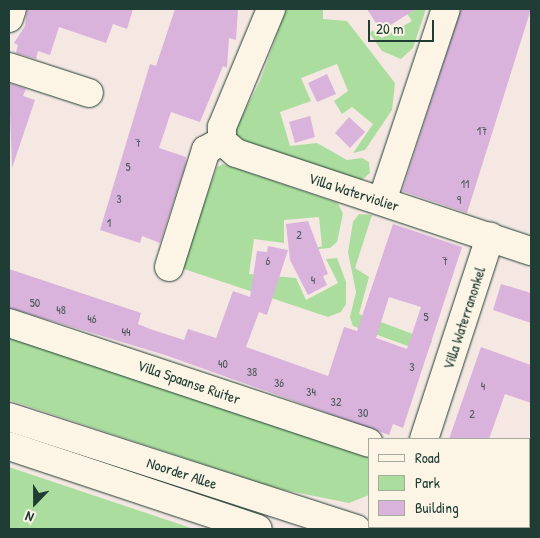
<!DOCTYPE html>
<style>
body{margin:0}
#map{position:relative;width:540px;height:538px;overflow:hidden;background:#f5e8e3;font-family:"Patrick Hand",sans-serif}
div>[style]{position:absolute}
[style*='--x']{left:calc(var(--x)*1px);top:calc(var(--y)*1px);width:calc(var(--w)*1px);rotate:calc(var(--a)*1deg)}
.green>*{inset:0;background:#abdd9e}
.building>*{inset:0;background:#d9b3db}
.roads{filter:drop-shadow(0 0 1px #1f3d34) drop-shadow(0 0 1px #1f3d34)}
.minor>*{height:28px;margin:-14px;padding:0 14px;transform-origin:14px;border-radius:14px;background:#fcf5e5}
span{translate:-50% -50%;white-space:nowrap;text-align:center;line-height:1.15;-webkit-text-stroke:4px #fcf5e5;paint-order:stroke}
.number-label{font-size:12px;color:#4e5a5e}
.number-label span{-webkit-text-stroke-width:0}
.street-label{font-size:15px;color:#1f3d34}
.frame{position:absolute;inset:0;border:10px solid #1f3d34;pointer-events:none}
.legend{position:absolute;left:368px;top:438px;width:162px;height:90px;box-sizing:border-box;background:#fcf5e5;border:1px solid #a4ab9e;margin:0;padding:6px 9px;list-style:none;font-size:15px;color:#1f3d34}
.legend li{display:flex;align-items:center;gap:10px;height:25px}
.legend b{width:25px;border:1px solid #a4ab9e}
.north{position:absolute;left:10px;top:478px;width:50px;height:50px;-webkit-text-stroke:4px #fcf5e5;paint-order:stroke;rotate:202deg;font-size:14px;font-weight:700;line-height:20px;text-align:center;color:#1f3d34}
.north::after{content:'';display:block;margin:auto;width:18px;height:22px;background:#1f3d34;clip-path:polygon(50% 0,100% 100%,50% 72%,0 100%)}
.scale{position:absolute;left:368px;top:20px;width:66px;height:22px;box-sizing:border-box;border:2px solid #1f3d34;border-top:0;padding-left:6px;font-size:15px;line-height:18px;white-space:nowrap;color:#1f3d34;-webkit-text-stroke:4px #fcf5e5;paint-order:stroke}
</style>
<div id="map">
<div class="green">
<i style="clip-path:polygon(286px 9px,323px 9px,323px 19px,347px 21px,395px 83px,392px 110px,365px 150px,353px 153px,373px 124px,352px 107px,342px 114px,334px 101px,348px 91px,337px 64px,301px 78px,311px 101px,280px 112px,290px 146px,317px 143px,347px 160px,362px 158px,369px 162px,370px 173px,358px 183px,246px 145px,233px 134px,260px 81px)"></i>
<i style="clip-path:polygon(404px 9px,426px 9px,413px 48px,401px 59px,382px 51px,370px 34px,372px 30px,382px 38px,412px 21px)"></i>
<i style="clip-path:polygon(223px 164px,338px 203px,343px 214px,337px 242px,330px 248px,309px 250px,322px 246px,319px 217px,284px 220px,284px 243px,254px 239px,249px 274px,296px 278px,306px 300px,338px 283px,326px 259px,337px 258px,346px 282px,346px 304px,341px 312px,328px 317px,181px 268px,217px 167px)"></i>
<i style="clip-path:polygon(359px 214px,372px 215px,355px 268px,369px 277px,359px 314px,432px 341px,427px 353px,353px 326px,350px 317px,356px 292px,348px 252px,353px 222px)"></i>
<i style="clip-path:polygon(9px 332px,369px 452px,369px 495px,349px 503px,279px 489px,9px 400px)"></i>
<i style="clip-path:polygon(9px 467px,194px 529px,9px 529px)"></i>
<i style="clip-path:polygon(529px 507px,531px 529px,435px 529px,529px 527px)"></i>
</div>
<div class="building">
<i style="clip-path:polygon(27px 9px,133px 9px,127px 29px,113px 24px,106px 43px,59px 27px,50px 55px,38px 51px,36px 59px,16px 53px,18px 45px,14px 43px,25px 26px)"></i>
<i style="clip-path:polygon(175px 9px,238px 9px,236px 40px,229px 38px,227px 68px,223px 66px,200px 122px,171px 112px,159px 148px,186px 157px,185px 166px,160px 243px,142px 236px,140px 243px,100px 230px,150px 64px,156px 66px)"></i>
<i style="clip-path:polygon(367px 9px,416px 9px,381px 31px)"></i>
<i style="clip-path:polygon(461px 9px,531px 9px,467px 213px,402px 191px)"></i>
<i style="clip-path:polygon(327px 74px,336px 94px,317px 102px,308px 83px)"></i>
<i style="clip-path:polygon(9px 83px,26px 89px,23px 96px,35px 100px,12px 168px)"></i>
<i style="clip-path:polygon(310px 116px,315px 137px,295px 143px,289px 122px)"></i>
<i style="clip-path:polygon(349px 117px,365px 132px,350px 148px,335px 133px)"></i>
<i style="clip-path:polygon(308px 221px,328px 274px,323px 276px,327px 285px,308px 295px,290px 260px,286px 224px)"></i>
<i style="clip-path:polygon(evenodd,393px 224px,462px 247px,403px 428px,393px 424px,389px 435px,165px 355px,9px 308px,9px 269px,141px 313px,138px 324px,150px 329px,184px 340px,188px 329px,216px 338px,233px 291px,250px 297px,257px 251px,267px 252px,268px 246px,288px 250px,267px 315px,259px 312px,246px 347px,328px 376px,344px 327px,357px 331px,393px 224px,389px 297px,421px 307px,407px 349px,376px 338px,389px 297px)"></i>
<i style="clip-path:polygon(501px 284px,531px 293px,531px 323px,493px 310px)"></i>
<i style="clip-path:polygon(481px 347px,531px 365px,531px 403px,505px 394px,489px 439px,449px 439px)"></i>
</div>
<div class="roads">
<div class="minor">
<i style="--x:9;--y:18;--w:9;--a:-72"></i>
<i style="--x:9;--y:67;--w:84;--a:18"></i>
<i style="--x:222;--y:141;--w:18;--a:41"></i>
<i style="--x:236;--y:153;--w:311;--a:18.4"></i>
<i style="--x:382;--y:201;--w:202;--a:-71.6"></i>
<i style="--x:169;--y:267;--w:123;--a:-72.5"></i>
<i style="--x:206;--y:150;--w:18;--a:-29"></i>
<i style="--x:222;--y:141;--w:14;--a:-90"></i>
<i style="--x:222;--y:127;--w:128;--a:-67.4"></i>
<i style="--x:9;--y:323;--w:379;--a:18.4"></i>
<i style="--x:9;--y:417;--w:365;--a:17.9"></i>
<i style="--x:424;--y:439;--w:213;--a:-71.9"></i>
<i style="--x:9;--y:446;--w:262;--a:18.4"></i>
<i style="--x:529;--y:496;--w:2;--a:27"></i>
<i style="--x:394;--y:529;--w:2;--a:-63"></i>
</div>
</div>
<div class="number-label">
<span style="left:482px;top:131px">17</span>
<span style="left:138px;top:143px">7</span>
<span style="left:128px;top:167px">5</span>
<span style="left:465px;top:184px">11</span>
<span style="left:119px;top:199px">3</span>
<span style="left:459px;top:200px">9</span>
<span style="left:109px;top:223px">1</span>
<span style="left:299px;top:235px">2</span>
<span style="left:268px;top:261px">6</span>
<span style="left:445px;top:261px">7</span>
<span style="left:313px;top:280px">4</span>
<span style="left:35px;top:303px">50</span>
<span style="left:61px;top:310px">48</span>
<span style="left:426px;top:317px">5</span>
<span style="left:92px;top:319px">46</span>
<span style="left:126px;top:332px">44</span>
<span style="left:223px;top:364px">40</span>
<span style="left:412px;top:367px">3</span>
<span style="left:252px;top:372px">38</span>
<span style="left:279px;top:383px">36</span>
<span style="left:483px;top:386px">4</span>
<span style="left:311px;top:392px">34</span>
<span style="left:336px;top:402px">32</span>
<span style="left:363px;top:413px">30</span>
<span style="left:472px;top:414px">2</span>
</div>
<div class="street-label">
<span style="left:354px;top:192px;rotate:18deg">Villa Waterviolier</span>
<span style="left:464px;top:318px;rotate:-72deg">Villa Waterranonkel</span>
<span style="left:189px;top:382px;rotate:19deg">Villa Spaanse Ruiter</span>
<span style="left:182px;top:473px;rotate:18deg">Noorder Allee</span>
</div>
<div class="frame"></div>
<ul class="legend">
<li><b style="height:6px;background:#fcf5e5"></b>Road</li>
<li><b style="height:14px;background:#abdd9e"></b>Park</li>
<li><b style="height:14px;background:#d9b3db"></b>Building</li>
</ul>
<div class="north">N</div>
<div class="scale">20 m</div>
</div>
